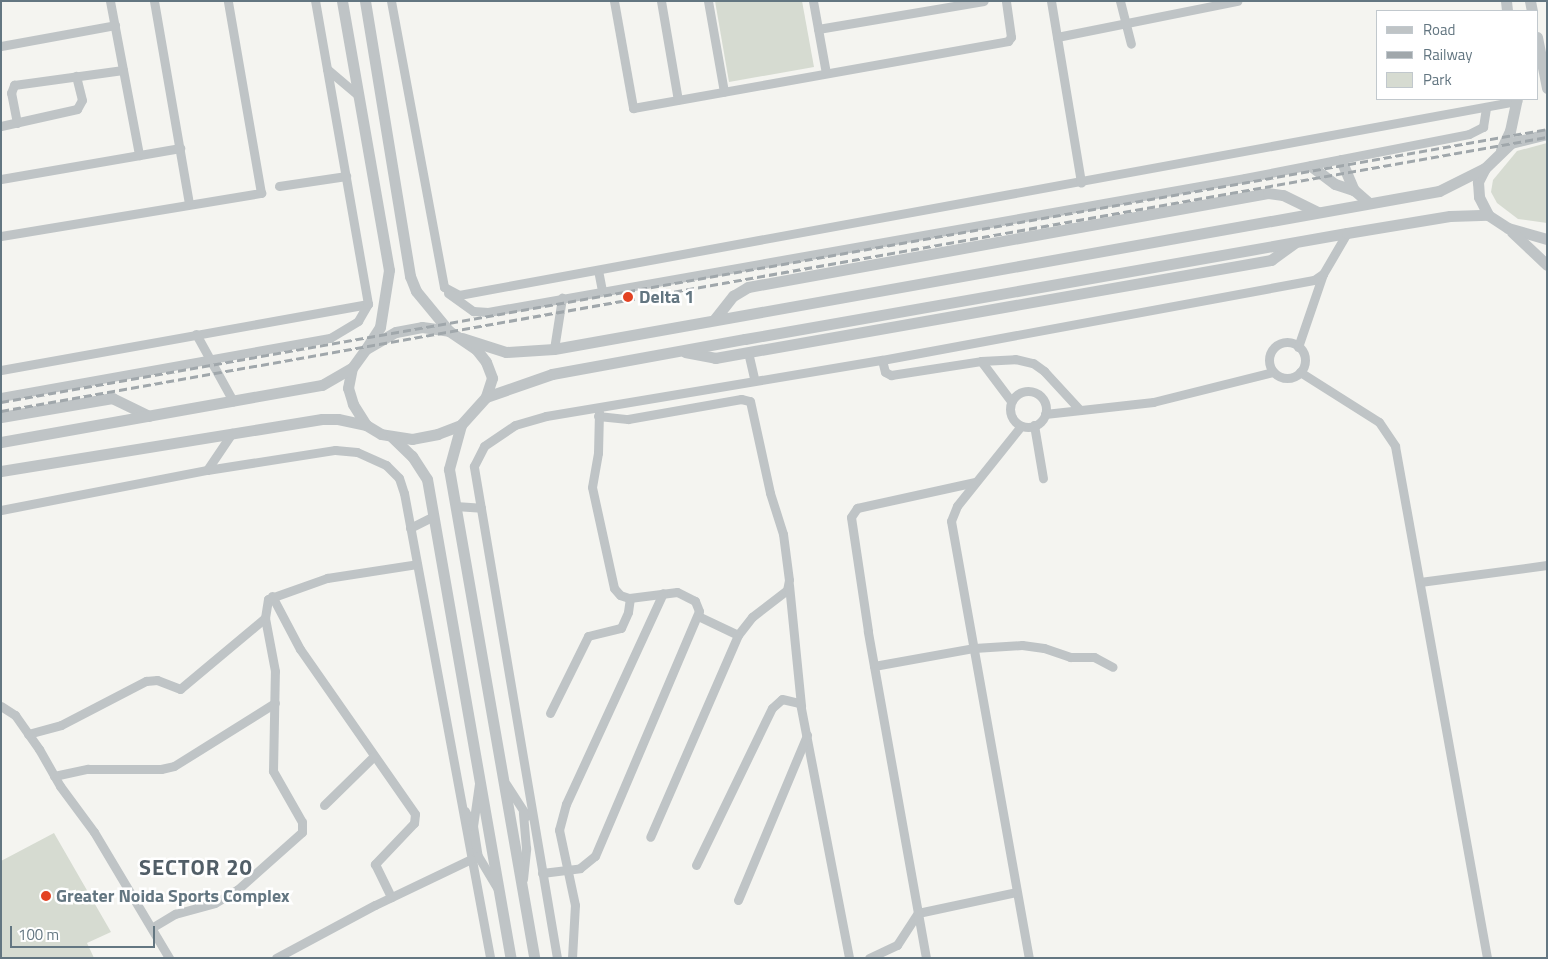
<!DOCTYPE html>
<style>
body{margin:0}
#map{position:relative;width:1548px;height:959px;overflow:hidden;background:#f4f4f0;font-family:"Titillium Web",sans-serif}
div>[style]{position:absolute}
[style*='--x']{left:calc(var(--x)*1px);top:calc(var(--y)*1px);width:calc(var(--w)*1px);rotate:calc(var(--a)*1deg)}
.green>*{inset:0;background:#d6dbd1}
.minor>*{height:9px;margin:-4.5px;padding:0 4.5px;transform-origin:4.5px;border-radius:4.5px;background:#bfc4c6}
.minor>.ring{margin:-4.5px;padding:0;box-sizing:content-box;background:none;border:9px solid #bfc4c6;border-radius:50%}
.tertiary>*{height:11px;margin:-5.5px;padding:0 5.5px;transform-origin:5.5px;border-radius:5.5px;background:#bfc4c6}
.rail>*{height:3px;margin-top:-1.5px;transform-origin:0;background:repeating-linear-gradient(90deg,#a0a7ab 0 8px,transparent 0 12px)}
.dots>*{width:14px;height:14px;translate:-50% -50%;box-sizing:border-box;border:2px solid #fff;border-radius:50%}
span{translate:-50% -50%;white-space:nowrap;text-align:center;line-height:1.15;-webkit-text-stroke:5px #fff;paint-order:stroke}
.poi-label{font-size:18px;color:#637681;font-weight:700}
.left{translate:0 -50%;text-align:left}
.district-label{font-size:22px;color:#515e67;font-weight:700;letter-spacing:1px}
.frame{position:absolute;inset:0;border:2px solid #637681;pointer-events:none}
.legend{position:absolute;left:1376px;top:10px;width:162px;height:90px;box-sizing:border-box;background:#fff;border:1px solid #c1c8cd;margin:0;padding:6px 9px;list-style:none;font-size:15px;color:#637681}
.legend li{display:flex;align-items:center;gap:10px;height:25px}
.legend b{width:25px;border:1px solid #c1c8cd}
.scale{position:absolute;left:10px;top:926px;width:145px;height:22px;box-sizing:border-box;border:2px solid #637681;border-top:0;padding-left:6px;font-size:15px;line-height:18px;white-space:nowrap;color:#637681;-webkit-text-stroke:4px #fff;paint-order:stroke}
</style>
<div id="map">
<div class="green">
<i style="clip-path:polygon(715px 1px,802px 1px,814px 67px,729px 82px)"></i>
<i style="clip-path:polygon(1547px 143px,1547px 223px,1518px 219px,1497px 203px,1491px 192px,1493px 180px,1517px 151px)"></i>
<i style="clip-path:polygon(54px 833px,111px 932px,87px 943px,94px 958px,1px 958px,1px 861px)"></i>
</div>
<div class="minor">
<i style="--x:110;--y:1;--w:157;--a:79.3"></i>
<i style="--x:154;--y:1;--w:206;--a:80.2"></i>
<i style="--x:391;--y:1;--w:291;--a:79.5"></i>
<i style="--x:444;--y:287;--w:17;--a:28"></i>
<i style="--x:459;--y:295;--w:1076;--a:-10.39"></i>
<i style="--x:614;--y:1;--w:109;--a:79.9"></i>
<i style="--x:633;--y:108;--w:381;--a:-10.1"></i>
<i style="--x:1008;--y:41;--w:5;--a:-53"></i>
<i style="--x:1011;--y:37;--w:36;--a:-98"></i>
<i style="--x:661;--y:1;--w:100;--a:80.3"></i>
<i style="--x:708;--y:1;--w:92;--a:80"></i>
<i style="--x:813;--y:1;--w:73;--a:79.8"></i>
<i style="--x:1051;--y:1;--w:184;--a:80.6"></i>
<i style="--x:1120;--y:1;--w:44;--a:75.7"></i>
<i style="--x:818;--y:29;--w:168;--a:-9.6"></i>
<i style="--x:1057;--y:37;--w:184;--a:-11.3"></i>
<i style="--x:1;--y:46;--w:116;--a:-10.4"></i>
<i style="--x:327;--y:69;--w:42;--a:40.2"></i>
<i style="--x:17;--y:123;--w:31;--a:-101"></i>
<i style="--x:11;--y:93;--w:9;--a:-69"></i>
<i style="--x:14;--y:85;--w:110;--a:-7.8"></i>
<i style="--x:1;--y:126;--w:78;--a:-12.6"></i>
<i style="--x:77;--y:109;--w:10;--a:-61"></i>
<i style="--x:82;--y:100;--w:25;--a:-104"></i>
<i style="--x:1;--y:179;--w:182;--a:-9.8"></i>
<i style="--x:279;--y:186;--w:68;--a:-8.5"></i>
<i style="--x:1;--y:236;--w:264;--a:-9.4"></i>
<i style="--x:261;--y:193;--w:195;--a:-99.8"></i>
<i style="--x:598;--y:270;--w:21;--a:79"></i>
<i style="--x:448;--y:293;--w:31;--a:36"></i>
<i style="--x:473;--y:311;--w:15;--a:4"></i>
<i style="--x:488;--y:312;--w:769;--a:-10.04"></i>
<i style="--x:1245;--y:178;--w:228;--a:-11.1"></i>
<i style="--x:1469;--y:134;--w:16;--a:-27"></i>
<i style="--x:1483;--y:127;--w:20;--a:-81"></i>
<i style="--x:196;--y:334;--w:77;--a:61.1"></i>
<i class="ring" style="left:1269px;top:342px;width:27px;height:27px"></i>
<i style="--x:1298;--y:347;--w:77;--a:-71.1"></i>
<i style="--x:554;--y:349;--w:52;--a:-81.1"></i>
<i style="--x:748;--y:352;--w:28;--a:77"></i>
<i style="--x:882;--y:360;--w:12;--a:76"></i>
<i style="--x:885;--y:372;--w:7;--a:27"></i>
<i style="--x:891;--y:375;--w:91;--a:-8.8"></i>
<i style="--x:981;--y:361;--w:50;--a:53.1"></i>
<i style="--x:981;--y:361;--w:34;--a:-3"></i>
<i style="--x:1015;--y:359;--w:18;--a:13"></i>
<i style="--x:1033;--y:363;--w:14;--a:36"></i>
<i style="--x:1044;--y:371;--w:53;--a:47.3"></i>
<i style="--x:1;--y:370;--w:373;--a:-10.2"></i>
<i style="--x:1300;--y:372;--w:93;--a:32.3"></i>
<i style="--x:1379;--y:422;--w:29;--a:56"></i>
<i style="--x:1395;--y:446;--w:520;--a:79.81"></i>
<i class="ring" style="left:1010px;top:391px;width:27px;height:27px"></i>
<i style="--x:1;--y:397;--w:334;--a:-10.2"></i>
<i style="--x:330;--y:338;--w:33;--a:-31"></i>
<i style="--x:358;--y:321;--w:20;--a:-60"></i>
<i style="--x:368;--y:304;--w:308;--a:-99.9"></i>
<i style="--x:1045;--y:414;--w:109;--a:-6.3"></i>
<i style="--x:1153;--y:402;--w:124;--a:-14"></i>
<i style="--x:598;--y:416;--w:30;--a:6"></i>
<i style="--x:628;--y:419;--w:115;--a:-10"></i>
<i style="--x:741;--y:399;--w:9;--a:13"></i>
<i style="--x:750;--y:401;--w:94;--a:77.7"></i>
<i style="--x:770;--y:493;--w:43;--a:72.4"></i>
<i style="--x:783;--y:534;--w:46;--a:82.6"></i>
<i style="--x:789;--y:580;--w:10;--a:101"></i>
<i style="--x:787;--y:590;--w:44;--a:142.4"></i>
<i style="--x:752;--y:617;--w:23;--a:128"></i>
<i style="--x:738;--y:635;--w:220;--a:113.5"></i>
<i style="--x:1034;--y:425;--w:54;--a:80.4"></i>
<i style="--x:1021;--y:426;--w:102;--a:128.7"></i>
<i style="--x:957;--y:506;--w:16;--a:112"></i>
<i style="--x:951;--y:521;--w:444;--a:79.9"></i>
<i style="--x:207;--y:470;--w:45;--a:-56"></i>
<i style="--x:455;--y:506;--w:26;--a:4"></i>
<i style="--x:1;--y:510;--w:210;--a:-11"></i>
<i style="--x:207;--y:470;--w:130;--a:-8.9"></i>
<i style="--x:335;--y:450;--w:22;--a:5"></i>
<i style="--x:357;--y:452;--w:32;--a:24"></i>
<i style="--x:386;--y:465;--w:18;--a:45"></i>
<i style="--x:399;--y:478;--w:16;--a:72"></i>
<i style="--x:404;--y:493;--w:473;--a:79.5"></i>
<i style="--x:410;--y:528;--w:25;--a:-27"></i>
<i style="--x:1420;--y:582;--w:128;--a:-7.6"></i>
<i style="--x:789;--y:585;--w:122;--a:84.3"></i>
<i style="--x:272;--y:596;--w:60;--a:62.2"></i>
<i style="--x:300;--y:649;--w:201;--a:55.1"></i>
<i style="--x:415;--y:814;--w:9;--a:96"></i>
<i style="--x:414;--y:823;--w:57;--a:133.6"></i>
<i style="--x:375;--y:864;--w:37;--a:64"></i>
<i style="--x:698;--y:616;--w:44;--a:25.4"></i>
<i style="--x:874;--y:666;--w:102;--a:-10.2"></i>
<i style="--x:974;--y:648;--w:48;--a:-3.6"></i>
<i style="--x:1022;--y:645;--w:22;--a:8"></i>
<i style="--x:1044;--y:648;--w:28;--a:19"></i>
<i style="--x:1070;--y:657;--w:24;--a:0"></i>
<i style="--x:1094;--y:657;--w:21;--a:28"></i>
<i style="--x:1;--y:706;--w:17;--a:33"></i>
<i style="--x:15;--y:715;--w:42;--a:54.8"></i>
<i style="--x:39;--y:749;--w:43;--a:60.4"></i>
<i style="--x:60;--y:786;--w:57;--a:53.5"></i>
<i style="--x:94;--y:832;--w:147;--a:59.2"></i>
<i style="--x:550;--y:713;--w:86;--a:-63.7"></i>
<i style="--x:588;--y:636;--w:34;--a:-14"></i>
<i style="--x:621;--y:628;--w:17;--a:-66"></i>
<i style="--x:628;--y:612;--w:14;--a:-82"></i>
<i style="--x:28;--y:734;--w:34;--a:-15"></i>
<i style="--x:61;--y:725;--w:96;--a:-27.4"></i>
<i style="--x:146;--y:681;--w:11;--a:-5"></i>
<i style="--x:157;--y:680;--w:25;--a:21"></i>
<i style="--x:180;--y:689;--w:111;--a:-39.9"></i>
<i style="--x:54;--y:776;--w:35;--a:-12"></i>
<i style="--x:88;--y:769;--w:73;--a:0"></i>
<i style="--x:161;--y:769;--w:13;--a:-13"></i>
<i style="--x:174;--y:766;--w:119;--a:-32"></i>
<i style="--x:506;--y:784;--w:38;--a:57"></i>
<i style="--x:324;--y:805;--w:70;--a:-44.4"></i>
<i style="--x:465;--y:811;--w:17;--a:62"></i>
<i style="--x:473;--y:826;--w:30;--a:81"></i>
<i style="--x:478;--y:856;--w:37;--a:59"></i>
<i style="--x:473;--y:826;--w:42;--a:-81.9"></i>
<i style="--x:696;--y:865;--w:174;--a:-64.2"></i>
<i style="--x:772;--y:708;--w:13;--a:-42"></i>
<i style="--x:782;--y:699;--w:18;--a:13"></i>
<i style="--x:800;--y:703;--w:260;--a:79.1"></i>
<i style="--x:542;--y:873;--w:38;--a:-7"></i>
<i style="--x:580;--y:868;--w:19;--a:-39"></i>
<i style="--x:595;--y:856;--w:266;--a:-67"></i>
<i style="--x:699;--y:611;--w:11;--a:-112"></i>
<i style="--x:695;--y:601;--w:20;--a:-153"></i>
<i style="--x:677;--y:592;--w:48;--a:172.9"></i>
<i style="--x:629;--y:598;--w:9;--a:-162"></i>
<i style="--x:620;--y:595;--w:9;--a:-131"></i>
<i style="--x:614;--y:588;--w:103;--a:-102.3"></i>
<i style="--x:592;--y:487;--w:35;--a:-80"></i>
<i style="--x:598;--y:453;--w:41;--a:-88.6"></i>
<i style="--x:523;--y:879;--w:31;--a:-84"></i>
<i style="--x:526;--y:848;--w:36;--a:-95"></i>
<i style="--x:738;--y:900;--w:179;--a:-67.3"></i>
<i style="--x:153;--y:927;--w:26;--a:-31"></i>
<i style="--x:175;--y:914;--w:41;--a:-15.4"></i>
<i style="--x:215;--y:903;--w:26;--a:-31"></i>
<i style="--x:237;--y:890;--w:87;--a:-41.7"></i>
<i style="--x:302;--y:832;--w:10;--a:-90"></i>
<i style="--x:302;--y:822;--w:59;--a:-119.6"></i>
<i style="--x:273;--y:771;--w:100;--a:-88.9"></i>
<i style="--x:275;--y:671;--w:54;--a:-100.7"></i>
<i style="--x:265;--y:618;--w:19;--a:-81"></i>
<i style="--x:268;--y:599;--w:63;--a:-19.6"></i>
<i style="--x:327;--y:578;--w:91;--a:-8.8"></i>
<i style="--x:276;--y:958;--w:112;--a:-28.2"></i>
<i style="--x:375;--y:905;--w:106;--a:-25.6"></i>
<i style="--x:557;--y:958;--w:499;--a:-99.6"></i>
<i style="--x:474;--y:466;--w:22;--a:-63"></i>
<i style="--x:484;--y:446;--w:37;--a:-34"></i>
<i style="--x:515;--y:425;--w:32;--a:-16"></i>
<i style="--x:546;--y:416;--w:341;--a:-9.5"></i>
<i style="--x:882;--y:360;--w:439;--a:-10.5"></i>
<i style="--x:1314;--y:280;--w:11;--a:-34"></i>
<i style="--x:1323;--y:274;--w:48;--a:-59.7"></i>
<i style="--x:572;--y:958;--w:53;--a:-86.8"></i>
<i style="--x:575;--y:905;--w:77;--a:-102"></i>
<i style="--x:559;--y:830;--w:27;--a:-75"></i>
<i style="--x:566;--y:804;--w:232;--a:-65.3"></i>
<i style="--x:869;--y:958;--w:31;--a:-25"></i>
<i style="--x:897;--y:945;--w:38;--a:-57"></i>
<i style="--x:918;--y:913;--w:100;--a:-12.1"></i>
<i style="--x:926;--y:958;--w:332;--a:-100.1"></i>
<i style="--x:868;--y:631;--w:115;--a:-98.5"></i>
<i style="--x:851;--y:517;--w:11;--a:-56"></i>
<i style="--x:857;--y:508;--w:121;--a:-12.4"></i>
</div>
<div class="tertiary">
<i style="--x:342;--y:1;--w:273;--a:80.1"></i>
<i style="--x:389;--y:270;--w:58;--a:99"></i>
<i style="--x:380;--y:327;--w:24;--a:123"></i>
<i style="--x:365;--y:1;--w:279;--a:80.7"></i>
<i style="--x:410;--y:276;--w:16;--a:68"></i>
<i style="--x:416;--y:291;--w:52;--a:50.5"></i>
<i style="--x:1506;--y:1;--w:10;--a:84"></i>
<i style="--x:1530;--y:1;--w:10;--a:79"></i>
<i style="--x:1537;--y:37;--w:52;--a:78.9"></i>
<i style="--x:1547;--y:134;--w:37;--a:166"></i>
<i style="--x:1511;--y:143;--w:36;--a:136"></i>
<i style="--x:1485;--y:168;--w:16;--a:117"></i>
<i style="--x:1478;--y:182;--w:15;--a:86"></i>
<i style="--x:1479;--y:197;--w:20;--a:63"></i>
<i style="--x:1488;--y:215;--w:24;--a:33"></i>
<i style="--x:1508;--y:228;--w:41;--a:15.8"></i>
<i style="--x:1501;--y:150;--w:21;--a:-65"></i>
<i style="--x:1510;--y:131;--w:33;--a:-78"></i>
<i style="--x:1341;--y:160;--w:33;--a:67"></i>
<i style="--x:1354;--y:190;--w:20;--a:41"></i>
<i style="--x:1311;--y:166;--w:30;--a:37"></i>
<i style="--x:1335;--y:184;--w:20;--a:18"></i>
<i style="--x:1512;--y:232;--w:48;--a:43.3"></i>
<i style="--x:714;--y:320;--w:31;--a:-52"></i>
<i style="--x:733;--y:296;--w:17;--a:-31"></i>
<i style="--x:748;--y:287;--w:528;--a:-10.25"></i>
<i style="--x:1268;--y:193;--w:15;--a:8"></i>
<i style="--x:1283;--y:195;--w:39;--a:26"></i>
<i style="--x:422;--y:327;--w:27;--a:8"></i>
<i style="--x:449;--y:331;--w:32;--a:34"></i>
<i style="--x:476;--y:349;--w:16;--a:52"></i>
<i style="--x:486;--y:362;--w:17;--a:69"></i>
<i style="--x:492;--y:378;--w:20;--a:108"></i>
<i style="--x:486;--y:397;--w:38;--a:132"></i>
<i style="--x:461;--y:425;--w:25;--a:159"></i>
<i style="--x:438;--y:434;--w:26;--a:169"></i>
<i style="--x:412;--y:439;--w:31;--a:-171"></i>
<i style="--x:381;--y:434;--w:17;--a:-149"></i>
<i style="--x:366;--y:425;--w:25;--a:-122"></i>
<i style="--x:353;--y:404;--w:17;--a:-107"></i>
<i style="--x:348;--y:388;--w:20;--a:-79"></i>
<i style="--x:352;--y:368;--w:24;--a:-54"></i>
<i style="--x:366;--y:349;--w:34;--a:-30"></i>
<i style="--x:396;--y:332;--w:26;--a:-11"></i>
<i style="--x:462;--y:338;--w:46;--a:17.7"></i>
<i style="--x:506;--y:352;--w:48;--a:-3.6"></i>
<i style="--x:554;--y:349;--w:899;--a:-10.12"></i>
<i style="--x:1439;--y:191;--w:51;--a:-26.6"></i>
<i style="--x:685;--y:352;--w:31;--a:11"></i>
<i style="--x:715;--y:358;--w:565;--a:-10"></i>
<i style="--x:1271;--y:260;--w:29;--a:-36"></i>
<i style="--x:486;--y:397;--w:70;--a:-19.2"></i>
<i style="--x:552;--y:374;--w:196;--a:-10.3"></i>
<i style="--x:745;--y:339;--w:611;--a:-9.99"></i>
<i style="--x:1347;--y:233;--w:104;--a:-9.4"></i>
<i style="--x:1450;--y:216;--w:38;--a:-2"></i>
<i style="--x:1;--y:417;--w:113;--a:-9.7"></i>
<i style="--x:112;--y:398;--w:41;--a:25.9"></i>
<i style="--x:461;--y:425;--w:46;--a:105.3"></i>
<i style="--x:449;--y:469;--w:496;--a:80.1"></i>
<i style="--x:392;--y:437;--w:28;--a:44"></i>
<i style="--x:412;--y:456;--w:27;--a:57"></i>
<i style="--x:427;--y:479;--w:486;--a:80.1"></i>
<i style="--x:1;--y:442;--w:326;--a:-10.1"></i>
<i style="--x:322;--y:385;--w:34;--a:-30"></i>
<i style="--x:1;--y:471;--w:325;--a:-9.2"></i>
<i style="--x:322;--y:419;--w:16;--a:0"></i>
<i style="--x:338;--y:419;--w:29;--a:12"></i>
</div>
<div class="rail">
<i style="--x:1;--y:402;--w:1570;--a:-10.01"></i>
<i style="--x:1;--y:411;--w:1570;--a:-10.05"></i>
</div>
<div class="dots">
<i style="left:628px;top:297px;background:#e34222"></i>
<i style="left:46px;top:896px;background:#e34222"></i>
</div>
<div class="poi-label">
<span class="left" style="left:639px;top:297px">Delta 1</span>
<span class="left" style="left:56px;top:896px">Greater Noida Sports Complex</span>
</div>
<div class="district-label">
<span style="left:196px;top:868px">SECTOR 20</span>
</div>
<div class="frame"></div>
<ul class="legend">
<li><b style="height:6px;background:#bfc4c6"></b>Road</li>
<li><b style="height:6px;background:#a0a7ab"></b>Railway</li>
<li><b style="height:14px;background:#d6dbd1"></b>Park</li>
</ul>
<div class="scale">100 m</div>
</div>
